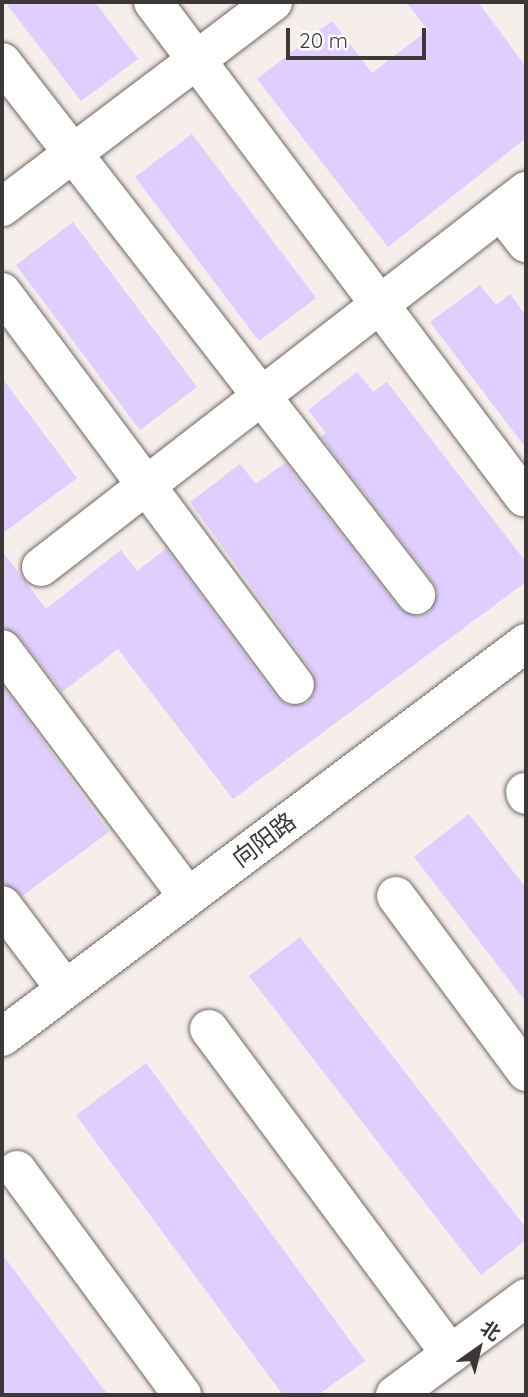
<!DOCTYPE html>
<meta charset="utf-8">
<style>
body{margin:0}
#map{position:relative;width:528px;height:1397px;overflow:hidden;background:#f6eeea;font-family:Quicksand,"Noto Sans SC",sans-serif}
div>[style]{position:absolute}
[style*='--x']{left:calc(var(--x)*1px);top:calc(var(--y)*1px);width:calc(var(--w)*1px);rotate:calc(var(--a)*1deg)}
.building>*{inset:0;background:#dfceff}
.roads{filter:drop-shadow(0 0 2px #6e6764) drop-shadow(0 0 2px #6e6764)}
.minor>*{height:38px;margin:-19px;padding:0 19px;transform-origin:19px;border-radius:19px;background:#fff}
span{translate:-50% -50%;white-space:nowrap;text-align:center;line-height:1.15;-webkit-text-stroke:5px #fff;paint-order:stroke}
.street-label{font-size:24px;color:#3b3837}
.frame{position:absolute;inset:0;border:4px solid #3b3837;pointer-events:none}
.north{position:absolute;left:444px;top:1313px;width:70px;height:70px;-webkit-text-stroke:5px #fff;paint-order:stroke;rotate:34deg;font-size:19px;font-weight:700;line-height:28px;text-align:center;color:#3b3837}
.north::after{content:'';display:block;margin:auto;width:24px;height:32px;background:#3b3837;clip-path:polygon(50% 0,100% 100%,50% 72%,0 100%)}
.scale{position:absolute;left:286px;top:28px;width:140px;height:32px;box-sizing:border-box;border:4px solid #3b3837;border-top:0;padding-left:9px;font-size:21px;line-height:24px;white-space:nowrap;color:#3b3837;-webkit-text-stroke:5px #fff;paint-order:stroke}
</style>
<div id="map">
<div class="building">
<i style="clip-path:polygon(5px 2px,95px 2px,138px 59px,81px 101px)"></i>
<i style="clip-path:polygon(406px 2px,478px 2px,526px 67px,526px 138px,388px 247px,257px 79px,332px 21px,372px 73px,428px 30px)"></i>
<i style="clip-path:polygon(192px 134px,316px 298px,259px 341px,135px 177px)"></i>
<i style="clip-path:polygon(73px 222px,197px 387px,140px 430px,16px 265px)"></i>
<i style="clip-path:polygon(480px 285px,496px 305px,510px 294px,526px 316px,526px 448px,430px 322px)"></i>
<i style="clip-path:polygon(357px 372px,373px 392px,387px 382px,526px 562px,526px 582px,233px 799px,118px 649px,62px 692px,19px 636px,2px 628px,2px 551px,46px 609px,121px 550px,137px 571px,166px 549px,277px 698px,287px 705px,307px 703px,315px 693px,313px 672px,190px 502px,240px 464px,256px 484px,285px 463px,399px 608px,418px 617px,430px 612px,438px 593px,433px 582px,321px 437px,326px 433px,308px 410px)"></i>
<i style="clip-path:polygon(2px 378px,77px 478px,2px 534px)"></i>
<i style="clip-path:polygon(2px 685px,109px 832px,22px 896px,2px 884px)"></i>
<i style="clip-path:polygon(469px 814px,526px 888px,526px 1002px,414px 857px)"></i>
<i style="clip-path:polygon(300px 937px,526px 1228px,526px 1240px,481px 1275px,249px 976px)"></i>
<i style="clip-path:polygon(146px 1063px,365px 1361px,318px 1395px,283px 1395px,76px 1115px)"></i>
<i style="clip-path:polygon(2px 1254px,108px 1395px,2px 1395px)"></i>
</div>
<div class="roads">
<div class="minor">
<i style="--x:153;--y:2;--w:619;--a:53.15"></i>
<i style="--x:2;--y:62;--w:675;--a:52.16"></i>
<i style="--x:2;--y:207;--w:340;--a:-37.1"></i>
<i style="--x:501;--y:211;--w:41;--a:52"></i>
<i style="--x:2;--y:292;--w:490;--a:53.3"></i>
<i style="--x:41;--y:567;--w:614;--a:-37.78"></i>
<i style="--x:2;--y:649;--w:310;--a:53.1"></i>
<i style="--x:525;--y:792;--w:3;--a:72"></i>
<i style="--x:396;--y:896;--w:219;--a:53.5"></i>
<i style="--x:2;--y:905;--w:105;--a:53.1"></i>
<i style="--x:209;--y:1029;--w:405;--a:53.4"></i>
<i style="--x:2;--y:1037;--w:656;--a:-36.94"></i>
<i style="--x:17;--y:1170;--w:279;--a:53.7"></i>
<i style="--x:395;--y:1395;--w:163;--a:-36.5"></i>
</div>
</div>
<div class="street-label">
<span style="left:264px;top:840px;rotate:-37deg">向阳路</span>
</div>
<div class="frame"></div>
<div class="north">北</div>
<div class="scale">20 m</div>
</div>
